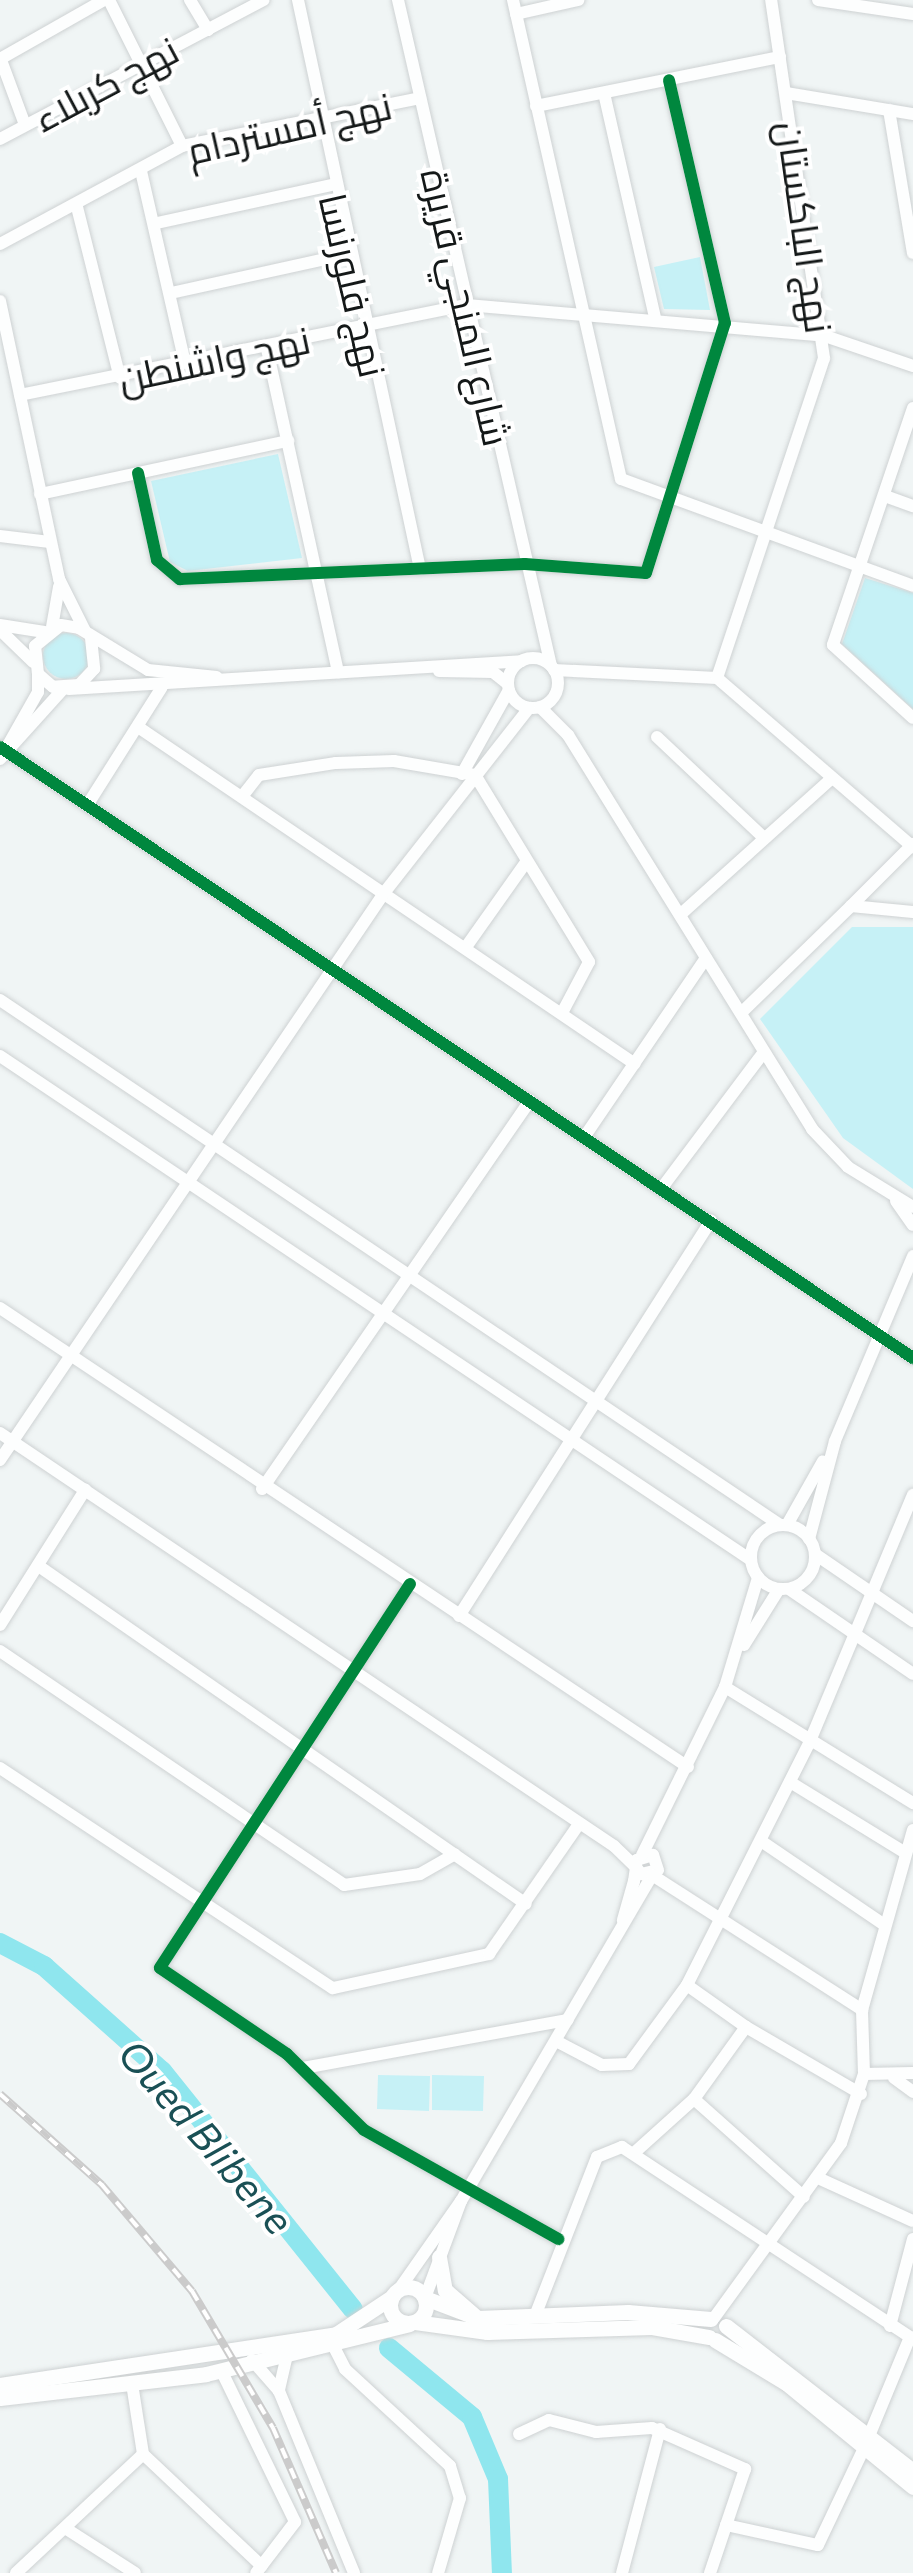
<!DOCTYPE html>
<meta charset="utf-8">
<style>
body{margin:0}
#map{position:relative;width:913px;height:2573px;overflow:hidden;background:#f0f5f5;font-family:Commissioner,Cairo,sans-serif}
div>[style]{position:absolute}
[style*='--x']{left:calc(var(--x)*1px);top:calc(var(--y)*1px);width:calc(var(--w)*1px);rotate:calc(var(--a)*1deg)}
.green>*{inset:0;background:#c6f1f6}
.round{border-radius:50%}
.river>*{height:20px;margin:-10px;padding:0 10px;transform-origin:10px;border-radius:10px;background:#8fe6ee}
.roads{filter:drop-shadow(0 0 2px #ced2d3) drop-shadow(0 0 2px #ced2d3)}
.minor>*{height:12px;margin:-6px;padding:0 6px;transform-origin:6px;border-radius:6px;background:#fdfefe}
.minor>.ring{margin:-6px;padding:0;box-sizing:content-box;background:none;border:12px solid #fdfefe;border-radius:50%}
.major>*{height:15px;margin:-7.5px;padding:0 7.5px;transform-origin:7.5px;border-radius:7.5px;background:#fdfefe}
.major>.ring{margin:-7.5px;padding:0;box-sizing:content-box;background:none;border:15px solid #fdfefe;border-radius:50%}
.rail>*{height:8px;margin-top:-4px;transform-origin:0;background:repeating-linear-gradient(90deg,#fff 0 11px,#cbcbcb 0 22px);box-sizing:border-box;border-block:2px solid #cbcbcb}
.cycleway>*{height:12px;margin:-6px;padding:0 6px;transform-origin:6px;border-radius:6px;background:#00873e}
span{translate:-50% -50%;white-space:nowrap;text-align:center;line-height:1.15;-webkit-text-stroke:8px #fff;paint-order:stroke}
.street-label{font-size:38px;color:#141818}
.water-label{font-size:40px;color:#1a5055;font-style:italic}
</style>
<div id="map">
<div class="green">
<i style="clip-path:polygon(700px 257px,710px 310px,664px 309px,654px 267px)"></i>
<i style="clip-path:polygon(278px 454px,302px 558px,188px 571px,170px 562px,151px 481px)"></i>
<i style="clip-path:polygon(865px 578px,913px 593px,913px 709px,842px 644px)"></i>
<i class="round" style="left:43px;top:633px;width:46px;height:46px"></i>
<i style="clip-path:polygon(852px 927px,913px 927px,913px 1189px,843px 1138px,760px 1019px)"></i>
<i style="clip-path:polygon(378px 2075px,430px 2076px,429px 2111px,377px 2109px)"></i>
<i style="clip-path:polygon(432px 2075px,484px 2076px,483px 2111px,432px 2110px)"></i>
</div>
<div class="river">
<i style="--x:0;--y:1943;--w:50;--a:27.6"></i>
<i style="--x:44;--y:1966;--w:158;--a:41.7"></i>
<i style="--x:162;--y:2071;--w:305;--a:51.3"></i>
<i style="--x:389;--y:2348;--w:108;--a:39.7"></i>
<i style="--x:472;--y:2417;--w:67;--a:67.2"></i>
<i style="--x:498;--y:2479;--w:94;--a:87.6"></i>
</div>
<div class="roads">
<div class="minor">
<i style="--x:109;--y:0;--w:163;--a:63.4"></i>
<i style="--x:190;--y:0;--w:35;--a:59"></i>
<i style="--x:298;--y:0;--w:582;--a:77.9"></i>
<i style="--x:398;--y:0;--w:683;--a:77.06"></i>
<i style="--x:513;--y:0;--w:491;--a:77.3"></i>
<i style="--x:621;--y:479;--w:311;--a:20.1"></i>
<i style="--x:818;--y:0;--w:96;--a:8.4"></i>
<i style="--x:516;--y:14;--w:64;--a:-12.7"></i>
<i style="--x:0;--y:59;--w:120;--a:-29.6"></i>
<i style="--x:1;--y:60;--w:69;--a:69.7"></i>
<i style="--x:604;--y:93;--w:230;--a:77.2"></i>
<i style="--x:786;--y:93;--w:129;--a:9.4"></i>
<i style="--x:536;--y:106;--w:249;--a:-11.4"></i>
<i style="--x:889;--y:110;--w:145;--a:80.5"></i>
<i style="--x:0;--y:139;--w:298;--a:-27.8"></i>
<i style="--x:141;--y:171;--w:197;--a:77.1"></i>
<i style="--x:77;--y:207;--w:176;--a:75.9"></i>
<i style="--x:157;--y:223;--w:178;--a:-12.3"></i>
<i style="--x:0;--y:244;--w:207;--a:-28.3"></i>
<i style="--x:182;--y:146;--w:243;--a:-11.4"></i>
<i style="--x:171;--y:293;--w:182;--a:-12.4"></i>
<i style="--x:0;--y:301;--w:284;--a:78"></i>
<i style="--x:59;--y:579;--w:58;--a:63.4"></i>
<i style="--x:267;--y:349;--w:331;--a:77.6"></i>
<i style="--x:20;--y:395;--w:456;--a:-11.4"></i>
<i style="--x:467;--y:305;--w:359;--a:4.9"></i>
<i style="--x:825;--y:336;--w:93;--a:18.8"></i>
<i style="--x:913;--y:408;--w:250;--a:108.7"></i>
<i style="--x:833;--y:645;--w:108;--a:42.4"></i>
<i style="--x:138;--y:473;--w:89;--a:77.7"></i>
<i style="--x:157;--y:560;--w:30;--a:40"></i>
<i style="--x:180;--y:579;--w:345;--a:-2.5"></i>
<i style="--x:525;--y:564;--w:121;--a:4.3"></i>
<i style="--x:646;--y:573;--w:262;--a:-72.5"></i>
<i style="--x:725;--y:323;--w:249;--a:-103"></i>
<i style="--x:40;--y:494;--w:254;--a:-12.1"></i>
<i style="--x:885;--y:496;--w:30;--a:20"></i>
<i style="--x:0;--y:536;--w:50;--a:6.8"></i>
<i style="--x:0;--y:625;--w:45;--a:9"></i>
<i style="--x:52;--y:627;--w:41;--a:-80.1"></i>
<i style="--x:0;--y:630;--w:46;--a:44.1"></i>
<i style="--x:91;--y:638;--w:31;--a:84"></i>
<i style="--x:94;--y:669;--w:22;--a:133"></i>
<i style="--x:79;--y:685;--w:26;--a:176"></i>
<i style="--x:53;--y:687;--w:20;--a:-139"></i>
<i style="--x:38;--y:674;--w:28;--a:-96"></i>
<i style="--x:35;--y:646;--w:33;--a:-39"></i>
<i style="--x:61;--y:625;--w:18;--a:9"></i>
<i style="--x:79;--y:628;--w:81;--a:31.3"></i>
<i style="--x:148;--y:670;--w:69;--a:5.8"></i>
<i class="ring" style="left:508px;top:658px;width:38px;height:38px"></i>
<i style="--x:554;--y:670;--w:163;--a:2.8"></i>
<i style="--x:717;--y:678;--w:259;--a:40.8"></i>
<i style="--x:439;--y:671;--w:54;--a:1.1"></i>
<i style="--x:493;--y:672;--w:19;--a:39"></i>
<i style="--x:717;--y:678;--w:337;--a:-71.5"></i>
<i style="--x:824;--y:358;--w:362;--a:-98.4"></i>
<i style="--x:69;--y:689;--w:453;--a:-3.5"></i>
<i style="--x:540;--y:707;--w:40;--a:45"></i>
<i style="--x:568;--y:735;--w:463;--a:58.2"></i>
<i style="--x:812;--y:1129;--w:52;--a:46.5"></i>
<i style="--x:848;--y:1167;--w:76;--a:31.6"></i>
<i style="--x:138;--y:727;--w:600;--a:34.14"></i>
<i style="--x:657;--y:737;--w:147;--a:43.3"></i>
<i style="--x:0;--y:747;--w:1099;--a:33.79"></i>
<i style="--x:7;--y:747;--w:63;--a:-60.6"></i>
<i style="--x:38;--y:692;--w:18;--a:-90"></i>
<i style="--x:0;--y:759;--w:94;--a:-48"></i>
<i style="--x:462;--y:774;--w:96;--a:-60.8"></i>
<i style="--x:244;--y:794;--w:24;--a:-52"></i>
<i style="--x:259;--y:775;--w:78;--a:-8.9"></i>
<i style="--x:336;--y:763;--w:58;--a:-2"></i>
<i style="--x:394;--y:761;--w:82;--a:9.8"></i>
<i style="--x:475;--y:775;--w:219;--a:58.6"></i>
<i style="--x:589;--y:962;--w:58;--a:117.9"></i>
<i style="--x:88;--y:804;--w:138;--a:-57.7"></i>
<i style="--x:851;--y:906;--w:88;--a:-45"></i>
<i style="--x:681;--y:914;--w:202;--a:-42"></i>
<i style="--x:466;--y:947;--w:105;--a:-54.7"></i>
<i style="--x:0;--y:1000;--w:940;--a:33.94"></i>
<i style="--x:741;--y:1013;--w:153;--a:-44.2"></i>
<i style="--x:851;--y:906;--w:62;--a:5.5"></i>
<i style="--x:0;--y:1056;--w:904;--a:33.87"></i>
<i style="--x:585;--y:1136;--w:215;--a:-55.8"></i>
<i style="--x:664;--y:1185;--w:165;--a:-53.1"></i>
<i style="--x:896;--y:1201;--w:29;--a:55"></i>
<i style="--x:0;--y:1308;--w:827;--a:33.71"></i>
<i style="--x:0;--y:1433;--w:740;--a:33.93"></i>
<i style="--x:614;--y:1846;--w:30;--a:44"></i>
<i style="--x:636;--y:1867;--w:9;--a:54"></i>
<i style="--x:641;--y:1874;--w:17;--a:-13"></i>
<i style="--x:658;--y:1870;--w:16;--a:-108"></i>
<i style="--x:653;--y:1855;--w:17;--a:163"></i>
<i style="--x:637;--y:1860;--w:4;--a:104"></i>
<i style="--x:636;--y:1864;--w:3;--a:90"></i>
<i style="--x:636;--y:1867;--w:14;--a:98"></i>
<i style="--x:634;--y:1881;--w:41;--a:105.8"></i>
<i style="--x:0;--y:1460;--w:685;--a:-55.89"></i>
<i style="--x:384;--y:893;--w:235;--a:-51.9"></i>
<i style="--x:262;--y:1489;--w:472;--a:-55.4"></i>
<i class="ring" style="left:751px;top:1525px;width:52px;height:52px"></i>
<i style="--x:787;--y:1525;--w:73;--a:-60.6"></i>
<i style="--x:809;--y:1539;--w:101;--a:-75.1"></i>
<i style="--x:835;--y:1441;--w:201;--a:-67.1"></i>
<i style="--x:815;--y:1554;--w:119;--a:34.4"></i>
<i style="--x:40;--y:1567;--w:591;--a:34.74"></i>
<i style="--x:410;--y:1584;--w:458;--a:123.1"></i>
<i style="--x:160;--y:1968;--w:153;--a:34.1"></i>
<i style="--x:287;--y:2054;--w:108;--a:44.6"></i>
<i style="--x:364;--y:2130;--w:223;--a:29.3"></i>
<i style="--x:789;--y:1589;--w:150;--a:34.4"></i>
<i style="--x:459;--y:1616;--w:469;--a:-57.5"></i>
<i style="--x:0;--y:1625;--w:160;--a:-57.8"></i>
<i style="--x:744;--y:1645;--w:66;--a:-58"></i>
<i style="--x:0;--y:1651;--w:416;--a:34.2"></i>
<i style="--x:344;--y:1885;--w:77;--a:-8.2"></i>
<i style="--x:420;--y:1874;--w:40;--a:-29.7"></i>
<i style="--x:725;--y:1687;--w:221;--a:31.7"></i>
<i style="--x:0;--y:1768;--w:399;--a:33.5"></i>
<i style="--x:333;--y:1988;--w:160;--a:-12.3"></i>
<i style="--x:489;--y:1954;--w:158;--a:-55.3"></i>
<i style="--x:790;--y:1782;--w:134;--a:31.6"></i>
<i style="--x:761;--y:1841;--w:148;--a:34.2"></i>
<i style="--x:642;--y:1855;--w:187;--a:-63.7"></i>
<i style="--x:725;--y:1687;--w:114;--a:-73.2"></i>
<i style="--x:746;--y:2027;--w:133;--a:30.2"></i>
<i style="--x:556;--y:2041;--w:52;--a:27.6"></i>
<i style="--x:602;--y:2065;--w:27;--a:-2"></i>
<i style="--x:629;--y:2064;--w:98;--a:-53.7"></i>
<i style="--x:303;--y:2068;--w:269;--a:-10.3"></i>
<i style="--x:864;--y:2074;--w:64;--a:-91.8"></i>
<i style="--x:862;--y:2010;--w:187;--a:-74.2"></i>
<i style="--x:894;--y:2078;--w:24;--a:36"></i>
<i style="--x:694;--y:2099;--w:147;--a:41.7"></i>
<i style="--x:634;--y:2153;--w:81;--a:-42"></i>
<i style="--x:694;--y:2099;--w:89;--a:-54.2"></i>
<i style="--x:746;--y:2027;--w:72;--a:-144.6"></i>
<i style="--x:687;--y:1985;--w:273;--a:-63.2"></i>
<i style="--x:810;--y:1741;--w:267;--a:-67.3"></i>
<i style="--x:818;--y:2178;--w:104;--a:24.4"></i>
<i style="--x:461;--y:2201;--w:378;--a:-59.6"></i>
<i style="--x:652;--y:1875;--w:250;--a:32.7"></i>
<i style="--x:400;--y:2288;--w:106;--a:-55"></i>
<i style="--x:461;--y:2201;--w:103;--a:110.4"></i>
<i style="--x:535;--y:2316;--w:171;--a:-68.7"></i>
<i style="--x:597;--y:2157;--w:27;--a:-22"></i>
<i style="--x:622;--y:2147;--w:345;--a:33.4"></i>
<i style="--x:910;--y:2337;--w:107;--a:112.5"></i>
<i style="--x:714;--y:2318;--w:216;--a:-54"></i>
<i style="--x:841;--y:2143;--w:73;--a:-71.6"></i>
<i style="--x:864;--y:2074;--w:49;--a:-1.2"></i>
<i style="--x:890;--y:2326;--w:90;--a:-75.2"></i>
<i style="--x:334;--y:2347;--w:25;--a:63"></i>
<i style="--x:345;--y:2369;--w:143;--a:42.7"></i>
<i style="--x:450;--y:2466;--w:34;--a:73"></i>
<i style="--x:460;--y:2498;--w:78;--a:106.3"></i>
<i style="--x:287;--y:2355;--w:37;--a:103"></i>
<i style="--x:279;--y:2391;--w:197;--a:67.6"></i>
<i style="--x:252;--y:2360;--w:41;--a:48.9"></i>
<i style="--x:221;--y:2370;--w:169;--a:64"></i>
<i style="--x:295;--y:2522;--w:64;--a:127.4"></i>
<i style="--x:519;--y:2434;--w:33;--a:-25"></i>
<i style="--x:549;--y:2420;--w:49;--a:14.3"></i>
<i style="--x:596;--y:2432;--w:56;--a:-4.1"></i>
<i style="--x:652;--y:2428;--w:102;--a:23.8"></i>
<i style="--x:745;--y:2469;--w:110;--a:108.6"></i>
<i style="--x:143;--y:2454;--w:163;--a:43.3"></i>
<i style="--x:726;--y:2525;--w:94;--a:12.3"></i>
<i style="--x:818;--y:2545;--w:107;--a:-64.6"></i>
<i style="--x:65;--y:2528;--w:83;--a:32.7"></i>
<i style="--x:16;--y:2573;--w:174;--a:-43.1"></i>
<i style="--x:143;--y:2454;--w:71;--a:-98.9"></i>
<i style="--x:622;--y:2573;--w:149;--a:-75.2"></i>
</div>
<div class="major">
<i style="--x:439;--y:2257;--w:34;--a:80"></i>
<i style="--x:445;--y:2290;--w:40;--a:41"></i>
<i class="ring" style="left:390px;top:2287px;width:21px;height:21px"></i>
<i style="--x:425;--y:2298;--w:57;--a:20.7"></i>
<i style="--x:478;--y:2318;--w:150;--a:-2.3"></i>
<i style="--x:628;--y:2312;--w:83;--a:4.8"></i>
<i style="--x:415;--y:2322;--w:73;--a:7.9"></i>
<i style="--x:487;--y:2332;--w:165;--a:-1.7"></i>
<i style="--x:652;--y:2327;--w:58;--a:10"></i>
<i style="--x:726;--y:2326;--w:237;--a:37.8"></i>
<i style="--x:715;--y:2340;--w:83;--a:31.2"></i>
<i style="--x:786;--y:2383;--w:164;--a:39.3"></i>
<i style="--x:0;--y:2385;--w:340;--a:-8.6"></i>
<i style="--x:336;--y:2334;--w:67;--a:-33.5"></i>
<i style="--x:0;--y:2398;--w:207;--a:-6.6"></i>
<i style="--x:206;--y:2374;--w:209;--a:-13.8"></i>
</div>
</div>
<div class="rail">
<i style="--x:0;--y:2094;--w:137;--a:41.7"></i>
<i style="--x:102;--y:2185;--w:139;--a:49.7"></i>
<i style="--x:192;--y:2291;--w:159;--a:59.4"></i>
<i style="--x:273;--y:2428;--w:158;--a:66.5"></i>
</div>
<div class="cycleway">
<i style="--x:138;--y:473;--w:89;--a:77.7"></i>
<i style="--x:157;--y:560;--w:30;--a:40"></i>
<i style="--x:180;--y:579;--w:345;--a:-2.5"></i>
<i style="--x:525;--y:564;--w:121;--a:4.3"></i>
<i style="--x:646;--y:573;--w:262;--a:-72.5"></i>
<i style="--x:725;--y:323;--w:249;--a:-103"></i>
<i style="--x:0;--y:747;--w:1099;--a:33.79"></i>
<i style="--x:410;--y:1584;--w:458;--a:123.1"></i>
<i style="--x:160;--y:1968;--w:153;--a:34.1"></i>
<i style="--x:287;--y:2054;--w:108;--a:44.6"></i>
<i style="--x:364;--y:2130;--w:223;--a:29.3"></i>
</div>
<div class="street-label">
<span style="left:105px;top:83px;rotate:-28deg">نهج كربلاء</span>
<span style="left:289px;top:127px;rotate:-13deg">نهج أمستردام</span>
<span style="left:806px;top:227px;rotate:82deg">نهج الباكستان</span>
<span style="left:354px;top:285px;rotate:77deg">نهج فلورنسا</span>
<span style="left:467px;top:307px;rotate:77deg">شارع المنجي قريرة</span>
<span style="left:214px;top:358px;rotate:-12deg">نهج واشنطن</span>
</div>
<div class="water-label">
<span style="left:207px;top:2136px;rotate:49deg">Oued Blibene</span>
</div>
</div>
